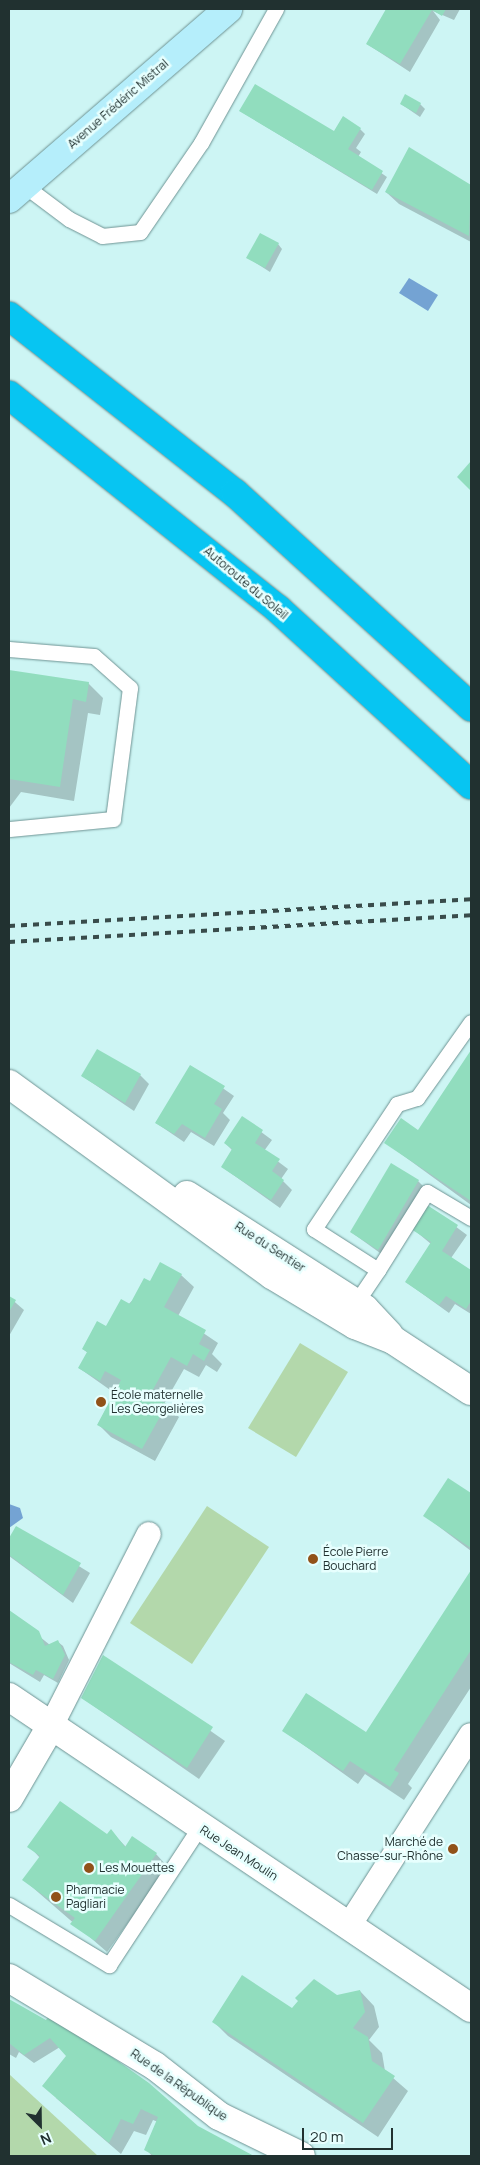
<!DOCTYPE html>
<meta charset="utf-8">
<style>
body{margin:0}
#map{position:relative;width:480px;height:2165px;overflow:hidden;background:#cdf5f4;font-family:Manrope,sans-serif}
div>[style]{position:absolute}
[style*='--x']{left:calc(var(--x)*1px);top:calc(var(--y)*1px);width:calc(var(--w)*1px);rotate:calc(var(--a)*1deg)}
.green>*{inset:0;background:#b3d8ab}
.water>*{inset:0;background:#74a3d3}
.shadow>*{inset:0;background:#0003}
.building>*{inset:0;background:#91ddbe}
.roads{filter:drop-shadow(0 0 1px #6e9393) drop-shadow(0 0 1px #6e9393)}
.service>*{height:15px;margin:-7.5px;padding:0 7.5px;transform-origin:7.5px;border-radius:7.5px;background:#fff}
.pedestrian>*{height:24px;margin:-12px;padding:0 12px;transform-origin:12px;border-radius:12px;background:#fff}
.minor>*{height:28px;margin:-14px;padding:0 14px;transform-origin:14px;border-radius:14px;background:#fff}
.tertiary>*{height:28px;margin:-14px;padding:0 14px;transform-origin:14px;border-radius:14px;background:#fff}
.secondary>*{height:28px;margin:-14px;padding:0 14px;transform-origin:14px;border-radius:14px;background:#b5eefb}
.motorway>*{height:28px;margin:-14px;padding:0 14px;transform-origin:14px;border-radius:14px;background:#07c5f2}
.rail>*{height:4px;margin-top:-2px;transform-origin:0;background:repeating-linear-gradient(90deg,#394c4b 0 6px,transparent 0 12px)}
.dots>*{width:14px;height:14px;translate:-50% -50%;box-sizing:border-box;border:2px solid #e7fffe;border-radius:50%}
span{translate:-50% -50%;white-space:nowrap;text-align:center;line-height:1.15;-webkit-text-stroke:5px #e7fffe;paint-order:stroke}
.street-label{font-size:12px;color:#213130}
.poi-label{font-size:12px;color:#213130}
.left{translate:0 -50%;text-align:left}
.right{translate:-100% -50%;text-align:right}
.frame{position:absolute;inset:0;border:10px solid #213130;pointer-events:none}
.north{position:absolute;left:15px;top:2100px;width:50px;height:50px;-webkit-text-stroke:4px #e7fffe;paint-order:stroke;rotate:157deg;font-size:14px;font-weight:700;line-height:20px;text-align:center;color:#213130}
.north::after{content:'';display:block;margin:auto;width:18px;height:22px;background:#213130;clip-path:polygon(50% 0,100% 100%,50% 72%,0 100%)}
.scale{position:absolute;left:302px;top:2128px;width:91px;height:22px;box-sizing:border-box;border:2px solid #213130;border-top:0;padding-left:6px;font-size:15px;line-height:18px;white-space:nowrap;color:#213130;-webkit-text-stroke:4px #e7fffe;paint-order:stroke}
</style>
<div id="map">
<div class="green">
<i style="clip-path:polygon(300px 1343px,348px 1372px,296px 1457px,248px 1428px)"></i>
<i style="clip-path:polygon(207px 1506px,269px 1547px,192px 1664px,130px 1623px)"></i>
<i style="clip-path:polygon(9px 2074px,98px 2156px,9px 2156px)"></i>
</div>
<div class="water">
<i style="clip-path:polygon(409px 278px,438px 295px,428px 311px,399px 293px)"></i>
<i style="clip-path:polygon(9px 1504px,20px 1508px,23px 1518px,9px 1528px)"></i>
</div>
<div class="shadow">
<i style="clip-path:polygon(387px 9px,460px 9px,454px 20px,433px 11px,440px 20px,410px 72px,367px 44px)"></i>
<i style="clip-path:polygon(401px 104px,420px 104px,425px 109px,420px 117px)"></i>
<i style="clip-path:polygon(240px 111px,334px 132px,360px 129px,365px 134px,356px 148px,361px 152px,358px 157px,387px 177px,377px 194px)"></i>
<i style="clip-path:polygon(409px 149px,471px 186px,471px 242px,399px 204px,386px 192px)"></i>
<i style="clip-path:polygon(278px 244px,282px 249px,270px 272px,248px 258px)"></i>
<i style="clip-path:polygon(9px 672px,88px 683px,103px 698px,100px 715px,88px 713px,74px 801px,21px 792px,9px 808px)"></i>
<i style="clip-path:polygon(471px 1052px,471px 1205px,386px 1143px,419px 1132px)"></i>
<i style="clip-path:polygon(191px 1066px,234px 1096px,223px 1113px,230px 1120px,214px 1146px,191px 1132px,184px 1142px,156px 1123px)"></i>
<i style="clip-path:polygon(140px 1075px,149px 1084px,134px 1111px,82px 1076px)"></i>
<i style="clip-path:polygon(242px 1118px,272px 1140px,264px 1151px,288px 1169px,281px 1179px,292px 1190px,280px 1208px,222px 1167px,233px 1151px,225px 1143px)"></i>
<i style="clip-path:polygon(418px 1181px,427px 1190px,387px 1258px,351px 1232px)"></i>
<i style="clip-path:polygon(428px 1206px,467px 1235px,451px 1258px,471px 1271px,471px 1314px,455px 1304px,449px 1313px,406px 1282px,431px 1244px,413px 1229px)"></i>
<i style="clip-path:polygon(181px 1275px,194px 1287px,178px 1316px,218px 1343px,212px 1354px,222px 1364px,217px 1372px,206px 1365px,199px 1377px,184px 1369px,164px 1404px,179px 1417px,155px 1461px,111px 1437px,98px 1424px,120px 1384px,113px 1392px,79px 1368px,88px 1353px,83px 1349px,150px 1283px)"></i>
<i style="clip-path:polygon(9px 1297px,24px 1310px,9px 1336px)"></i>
<i style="clip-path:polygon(448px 1480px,471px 1494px,471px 1551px,425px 1516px)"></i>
<i style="clip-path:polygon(16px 1527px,90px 1573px,73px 1603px,9px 1556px,9px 1541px)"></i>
<i style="clip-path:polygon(471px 1573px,471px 1687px,408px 1784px,412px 1788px,404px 1800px,365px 1774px,358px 1784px,284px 1731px,367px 1734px)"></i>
<i style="clip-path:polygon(9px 1612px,50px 1645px,58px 1642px,63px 1646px,69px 1660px,58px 1683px,44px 1675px,40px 1682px,9px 1663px)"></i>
<i style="clip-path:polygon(104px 1657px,225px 1741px,199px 1779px,82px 1698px)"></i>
<i style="clip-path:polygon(111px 1831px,126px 1847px,156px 1854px,168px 1867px,107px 1952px,24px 1880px,40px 1858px,29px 1846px,107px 1836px)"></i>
<i style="clip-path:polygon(360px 1991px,374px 2006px,379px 2027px,369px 2040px,382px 2053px,385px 2071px,408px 2091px,378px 2137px,228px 2036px,214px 2022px,292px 2010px)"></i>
<i style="clip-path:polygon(9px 2001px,47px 2022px,197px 2127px,253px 2156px,152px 2156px,146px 2149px,158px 2122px,153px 2120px,146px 2135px,134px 2131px,121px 2154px,56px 2098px,80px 2070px,60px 2047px,34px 2063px,19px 2052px,16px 2058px,9px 2054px)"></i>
</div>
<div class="building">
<i style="clip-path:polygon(386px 9px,446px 9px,442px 16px,432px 10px,400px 64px,366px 44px)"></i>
<i style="clip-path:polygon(255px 84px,334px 131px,343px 116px,361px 128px,348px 149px,383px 171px,372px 190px,239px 111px)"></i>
<i style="clip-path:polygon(405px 94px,421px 103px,416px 113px,400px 104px)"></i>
<i style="clip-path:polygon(409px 147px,471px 185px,469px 236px,385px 192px)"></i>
<i style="clip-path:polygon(260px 233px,279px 243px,265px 268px,246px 258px)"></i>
<i style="clip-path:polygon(471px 461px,471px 491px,457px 477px)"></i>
<i style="clip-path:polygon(9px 670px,89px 682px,86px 702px,73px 699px,60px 787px,9px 779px)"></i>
<i style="clip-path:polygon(97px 1049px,141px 1074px,125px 1103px,81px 1076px)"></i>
<i style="clip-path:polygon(471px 1050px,471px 1201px,384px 1143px,401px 1118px,418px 1130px)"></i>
<i style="clip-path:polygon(190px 1065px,225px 1086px,214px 1104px,222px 1109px,205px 1138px,182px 1124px,174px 1134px,155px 1123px)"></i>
<i style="clip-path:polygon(242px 1116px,263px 1130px,255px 1143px,280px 1159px,272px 1171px,284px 1180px,271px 1200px,221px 1167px,232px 1149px,224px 1143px)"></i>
<i style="clip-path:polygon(391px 1163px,419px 1180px,378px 1250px,350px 1232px)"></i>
<i style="clip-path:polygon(427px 1205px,458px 1225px,442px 1251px,471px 1270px,471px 1301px,466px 1309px,446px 1296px,439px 1305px,405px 1282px,431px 1242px,411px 1229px)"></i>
<i style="clip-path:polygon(160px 1262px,182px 1274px,164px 1307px,206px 1330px,199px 1344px,210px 1350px,204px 1361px,193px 1354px,187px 1366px,171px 1357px,150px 1395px,167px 1404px,142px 1449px,97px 1425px,121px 1380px,105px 1371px,100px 1381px,78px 1368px,87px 1352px,82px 1349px,97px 1321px,106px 1326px,121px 1299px,130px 1304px,144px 1278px,150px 1281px)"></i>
<i style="clip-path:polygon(9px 1296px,16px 1300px,9px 1312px)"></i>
<i style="clip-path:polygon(448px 1478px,471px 1493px,471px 1548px,423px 1516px)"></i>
<i style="clip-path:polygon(16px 1526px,81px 1563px,63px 1595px,9px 1555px,9px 1538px)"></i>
<i style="clip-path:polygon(471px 1570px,471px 1650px,394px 1770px,399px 1773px,390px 1787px,350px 1761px,343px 1771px,282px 1731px,306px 1693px,366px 1732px)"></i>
<i style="clip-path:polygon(9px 1610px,39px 1631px,45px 1646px,58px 1640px,65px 1655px,53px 1679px,36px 1670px,33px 1675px,9px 1662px)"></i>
<i style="clip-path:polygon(103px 1655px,213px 1727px,187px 1768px,81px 1698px)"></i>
<i style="clip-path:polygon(60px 1801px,107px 1834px,111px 1829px,125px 1847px,132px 1836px,157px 1853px,95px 1941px,70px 1924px,75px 1918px,22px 1880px,40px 1856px,27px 1847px)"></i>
<i style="clip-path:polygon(242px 1975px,292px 2008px,298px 2001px,295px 1998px,314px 1979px,337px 1995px,360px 1990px,365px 2012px,353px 2028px,368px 2037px,372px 2061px,395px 2076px,363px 2123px,212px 2022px)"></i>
<i style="clip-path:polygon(9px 1999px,46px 2020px,49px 2016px,95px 2045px,149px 2083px,198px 2126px,254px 2156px,155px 2156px,144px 2150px,158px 2117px,141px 2109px,133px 2124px,121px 2119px,109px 2143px,42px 2086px,66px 2056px,50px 2038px,24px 2055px,9px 2043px)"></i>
</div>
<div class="roads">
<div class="service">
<i style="--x:25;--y:186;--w:55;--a:36.9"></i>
<i style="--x:69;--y:219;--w:37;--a:27"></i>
<i style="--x:102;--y:236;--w:38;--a:-6"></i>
<i style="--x:140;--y:232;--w:108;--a:-55.6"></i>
<i style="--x:201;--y:143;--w:154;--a:-60.8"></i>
<i style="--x:9;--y:649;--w:85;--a:4.7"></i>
<i style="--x:94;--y:656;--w:48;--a:41.6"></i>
<i style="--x:130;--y:688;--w:132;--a:97.4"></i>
<i style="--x:113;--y:819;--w:104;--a:174.5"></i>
<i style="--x:378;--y:1270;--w:92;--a:-57.9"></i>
<i style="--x:427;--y:1192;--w:51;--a:30.6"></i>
<i style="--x:353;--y:1307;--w:45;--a:-56"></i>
<i style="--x:378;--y:1270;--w:76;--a:-147.4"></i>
<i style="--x:314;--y:1229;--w:150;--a:-56.4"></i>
<i style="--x:397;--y:1104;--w:21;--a:-17"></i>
<i style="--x:417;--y:1098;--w:93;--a:-54.6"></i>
<i style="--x:9;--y:1905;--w:117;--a:31"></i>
<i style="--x:109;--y:1965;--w:164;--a:-56.7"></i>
</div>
<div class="pedestrian">
<i style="--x:52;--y:1724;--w:213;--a:-63"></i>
<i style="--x:350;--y:1924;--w:224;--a:-57.4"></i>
</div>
<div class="minor">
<i style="--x:9;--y:1084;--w:325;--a:36"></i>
<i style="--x:272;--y:1275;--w:97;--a:31.1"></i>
<i style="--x:355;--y:1325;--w:41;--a:21.5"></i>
<i style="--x:393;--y:1340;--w:93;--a:33.2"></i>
<i style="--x:187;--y:1195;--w:211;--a:32.6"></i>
<i style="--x:365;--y:1309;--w:35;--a:47"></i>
<i style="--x:9;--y:1697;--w:557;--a:33.95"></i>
<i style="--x:9;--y:1798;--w:86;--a:-59.8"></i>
</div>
<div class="tertiary">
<i style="--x:9;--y:1978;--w:170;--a:31.1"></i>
<i style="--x:155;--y:2066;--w:81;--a:38"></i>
<i style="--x:219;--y:2116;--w:91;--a:26"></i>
</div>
<div class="secondary">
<i style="--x:9;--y:199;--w:290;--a:-40.9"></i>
</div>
<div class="motorway">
<i style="--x:9;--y:316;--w:287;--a:38.1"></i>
<i style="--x:235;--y:493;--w:319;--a:42.2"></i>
<i style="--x:9;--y:395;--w:344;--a:38.5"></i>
<i style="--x:278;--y:609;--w:261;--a:42.4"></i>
</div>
</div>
<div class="rail">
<i style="--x:9;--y:926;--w:463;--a:-3.3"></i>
<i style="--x:9;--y:942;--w:463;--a:-3.3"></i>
</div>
<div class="dots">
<i style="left:101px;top:1402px;background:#915219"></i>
<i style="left:313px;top:1559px;background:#915219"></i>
<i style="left:453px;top:1849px;background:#915219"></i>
<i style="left:89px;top:1868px;background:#915219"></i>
<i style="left:56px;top:1897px;background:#915219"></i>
</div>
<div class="street-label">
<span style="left:118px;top:104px;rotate:-41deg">Avenue Frédéric Mistral</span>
<span style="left:246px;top:583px;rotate:40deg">Autoroute du Soleil</span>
<span style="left:270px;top:1247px;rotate:33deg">Rue du Sentier</span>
<span style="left:239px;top:1853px;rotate:33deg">Rue Jean Moulin</span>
<span style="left:179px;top:2085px;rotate:35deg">Rue de la République</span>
</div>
<div class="poi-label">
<span class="left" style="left:111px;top:1402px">École maternelle<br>Les Georgelières</span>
<span class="left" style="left:323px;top:1559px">École Pierre<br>Bouchard</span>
<span class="right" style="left:443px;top:1849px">Marché de<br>Chasse-sur-Rhône</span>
<span class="left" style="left:99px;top:1868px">Les Mouettes</span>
<span class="left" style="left:66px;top:1897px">Pharmacie<br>Pagliari</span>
</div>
<div class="frame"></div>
<div class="north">N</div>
<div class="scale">20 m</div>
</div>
